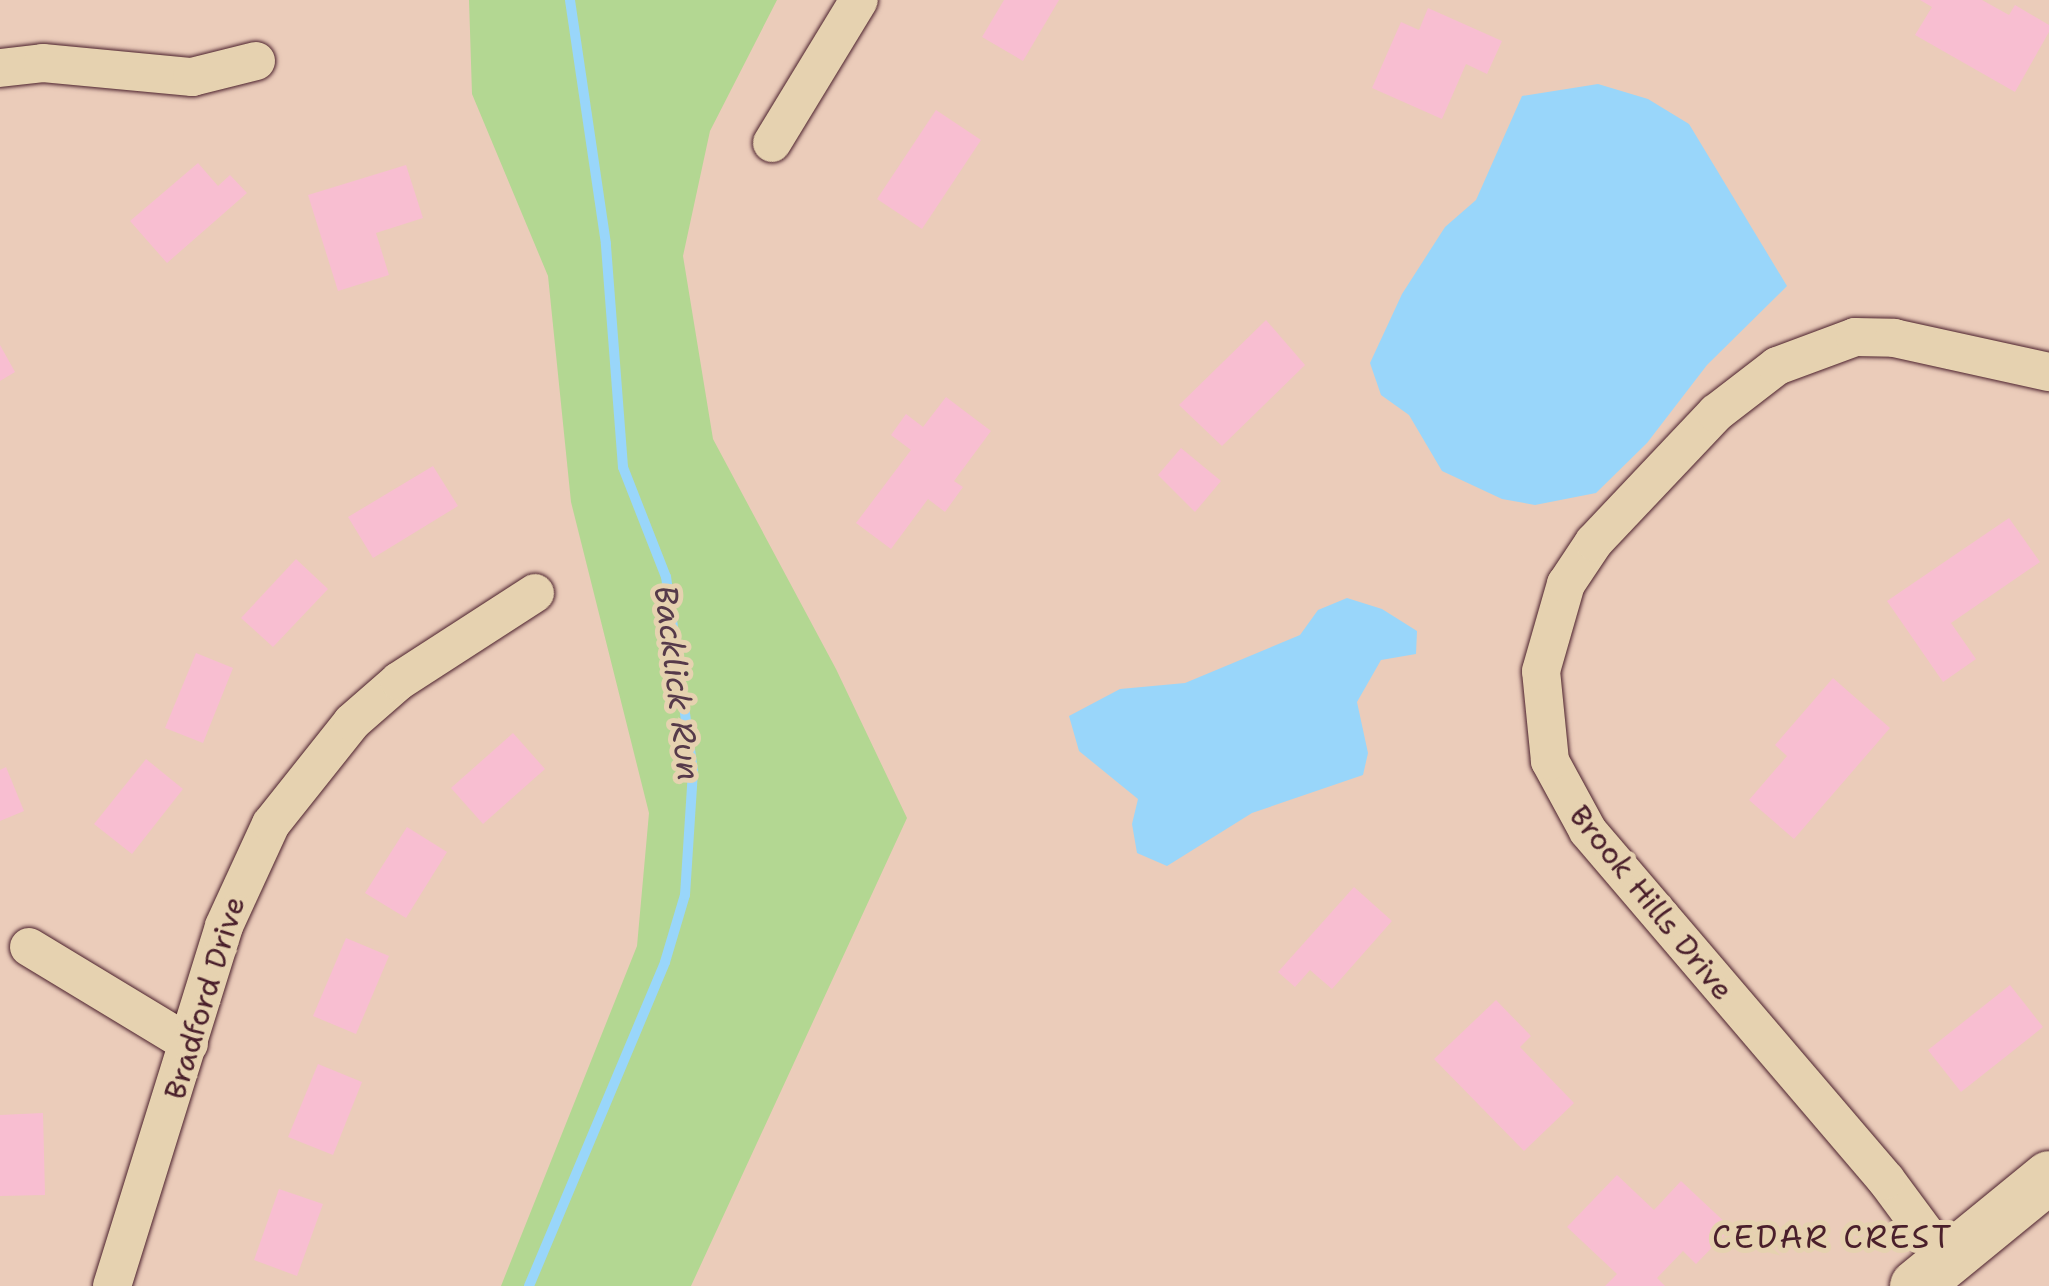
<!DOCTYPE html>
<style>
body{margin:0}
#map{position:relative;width:2049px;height:1286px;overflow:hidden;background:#ebccba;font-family:"Shantell Sans",sans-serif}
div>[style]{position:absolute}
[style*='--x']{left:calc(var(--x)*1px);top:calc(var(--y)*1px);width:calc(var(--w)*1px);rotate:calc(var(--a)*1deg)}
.green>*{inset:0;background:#b3d792}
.water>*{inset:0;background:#99d6fa}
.stream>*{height:10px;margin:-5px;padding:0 5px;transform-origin:5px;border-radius:5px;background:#99d6fa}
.building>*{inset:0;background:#f8bed1}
.roads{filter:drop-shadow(0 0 2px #4a1f2b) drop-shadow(0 0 2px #4a1f2b)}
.minor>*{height:38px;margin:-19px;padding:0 19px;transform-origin:19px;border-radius:19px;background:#e6d2b0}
.secondary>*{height:52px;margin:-26px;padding:0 26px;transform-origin:26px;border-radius:26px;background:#e6d2b0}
span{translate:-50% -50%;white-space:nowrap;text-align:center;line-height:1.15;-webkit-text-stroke:10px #e6d2b0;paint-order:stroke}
.street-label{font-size:30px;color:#4a1f2b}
.water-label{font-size:32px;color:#563a4a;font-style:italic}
.neighbourhood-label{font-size:32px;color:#4a1f2b;letter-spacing:2.5px}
</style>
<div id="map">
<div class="green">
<i style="clip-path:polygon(469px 0,777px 0,710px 131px,683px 256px,713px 439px,836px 669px,907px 818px,691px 1286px,501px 1286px,637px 946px,649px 813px,571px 502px,548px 276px,472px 94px)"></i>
</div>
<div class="water">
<i style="clip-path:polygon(1598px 84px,1648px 99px,1689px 124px,1787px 286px,1707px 365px,1647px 443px,1596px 493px,1535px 505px,1502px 499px,1442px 471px,1409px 415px,1381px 395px,1370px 363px,1402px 294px,1445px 227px,1476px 200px,1522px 96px)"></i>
<i style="clip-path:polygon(1347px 598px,1382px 609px,1417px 631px,1416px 654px,1381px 660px,1357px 702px,1368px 753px,1363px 775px,1252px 813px,1167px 866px,1137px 853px,1132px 824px,1138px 799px,1079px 751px,1069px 716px,1120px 689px,1185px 683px,1300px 635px,1318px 610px)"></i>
</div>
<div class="stream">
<i style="--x:529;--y:1286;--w:351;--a:-67.2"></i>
<i style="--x:665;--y:962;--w:70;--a:-73.4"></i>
<i style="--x:685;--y:895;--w:124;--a:-86.3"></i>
<i style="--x:693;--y:771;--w:196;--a:-97.9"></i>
<i style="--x:666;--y:577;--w:118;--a:-111.4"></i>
<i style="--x:623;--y:467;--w:224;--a:-94.4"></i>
<i style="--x:606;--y:244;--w:247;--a:-98.4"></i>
</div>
<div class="building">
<i style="clip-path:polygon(1004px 0,1059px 0,1023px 61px,982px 37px)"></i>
<i style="clip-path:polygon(1920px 0,1982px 0,2009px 15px,2015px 5px,2049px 25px,2049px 32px,2015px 92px,1915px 35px,1932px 7px)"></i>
<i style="clip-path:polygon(1428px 8px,1502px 41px,1487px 74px,1466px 64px,1442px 119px,1372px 88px,1401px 22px,1419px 30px)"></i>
<i style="clip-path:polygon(936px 110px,981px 140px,922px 229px,877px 199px)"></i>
<i style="clip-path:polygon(198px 163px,218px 186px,230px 175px,247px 193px,167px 263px,130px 221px)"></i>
<i style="clip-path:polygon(406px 165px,423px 218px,376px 233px,389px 275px,338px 291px,308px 195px)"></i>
<i style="clip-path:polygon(1266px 320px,1305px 365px,1222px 446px,1179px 405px)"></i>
<i style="clip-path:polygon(0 345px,15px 372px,0 381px)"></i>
<i style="clip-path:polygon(946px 397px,991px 431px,954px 481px,963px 487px,945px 512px,928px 499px,891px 549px,856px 523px,911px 450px,891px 435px,906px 414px,923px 427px)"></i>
<i style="clip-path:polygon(1181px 448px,1221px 481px,1195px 512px,1158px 475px)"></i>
<i style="clip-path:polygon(433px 466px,458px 506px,373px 558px,348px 517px)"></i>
<i style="clip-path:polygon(2009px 518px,2040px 562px,1951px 623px,1976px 659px,1943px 682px,1887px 601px)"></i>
<i style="clip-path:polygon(296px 559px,328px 589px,273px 647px,241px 618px)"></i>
<i style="clip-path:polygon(196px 653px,233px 668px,203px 743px,165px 728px)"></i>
<i style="clip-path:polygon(1833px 678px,1890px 728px,1794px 839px,1749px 800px,1787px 756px,1775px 745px)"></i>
<i style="clip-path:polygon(513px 733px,545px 769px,483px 824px,451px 788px)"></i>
<i style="clip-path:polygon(146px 759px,183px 789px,132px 854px,94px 824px)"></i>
<i style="clip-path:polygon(6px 767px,24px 811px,0 821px,0 770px)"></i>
<i style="clip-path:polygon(407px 827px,447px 852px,406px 918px,365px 893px)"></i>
<i style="clip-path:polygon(1354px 887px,1392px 921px,1332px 989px,1310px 970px,1295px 987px,1278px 972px)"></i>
<i style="clip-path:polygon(346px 938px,389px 956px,356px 1034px,313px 1016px)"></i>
<i style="clip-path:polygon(2010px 985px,2043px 1027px,1961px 1092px,1928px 1050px)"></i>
<i style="clip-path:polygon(1496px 1000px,1531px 1036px,1520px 1047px,1574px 1103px,1524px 1151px,1434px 1059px)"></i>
<i style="clip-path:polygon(318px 1064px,362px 1082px,333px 1155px,288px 1137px)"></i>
<i style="clip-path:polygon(43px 1113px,45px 1195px,0 1196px,0 1115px)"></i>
<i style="clip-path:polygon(1617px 1175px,1654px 1210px,1681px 1181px,1731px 1228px,1696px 1264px,1683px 1251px,1657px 1278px,1665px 1286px,1605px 1286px,1617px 1274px,1567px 1227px)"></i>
<i style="clip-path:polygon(279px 1189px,323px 1204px,297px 1276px,254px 1260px)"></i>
</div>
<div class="roads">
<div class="minor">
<i style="--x:0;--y:68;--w:43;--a:-6.6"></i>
<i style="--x:43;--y:63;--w:150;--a:5.4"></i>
<i style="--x:192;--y:77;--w:66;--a:-14"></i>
<i style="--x:772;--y:143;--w:167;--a:-58.7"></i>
<i style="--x:29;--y:947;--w:187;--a:31.2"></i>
<i style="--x:1946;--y:1261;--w:101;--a:-126.5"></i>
<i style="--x:1886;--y:1180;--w:459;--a:-130.5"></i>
<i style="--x:1588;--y:831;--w:80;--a:-118.5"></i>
<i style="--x:1550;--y:761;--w:90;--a:-95.7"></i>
<i style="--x:1541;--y:671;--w:91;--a:-74"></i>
<i style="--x:1566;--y:584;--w:50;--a:-56.3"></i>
<i style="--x:1594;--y:542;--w:178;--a:-46.6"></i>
<i style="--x:1716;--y:413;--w:77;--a:-37.6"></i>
<i style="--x:1777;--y:366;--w:83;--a:-20.4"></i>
<i style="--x:1855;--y:337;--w:39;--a:1"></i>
<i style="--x:1894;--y:338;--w:159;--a:12.4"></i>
<i style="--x:112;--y:1286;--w:377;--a:-72.7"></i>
<i style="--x:224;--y:926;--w:112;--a:-65.3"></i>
<i style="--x:271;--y:824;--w:130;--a:-51.5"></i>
<i style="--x:352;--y:722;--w:62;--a:-41.1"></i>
<i style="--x:399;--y:681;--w:162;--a:-32.9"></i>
</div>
<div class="secondary">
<i style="--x:1916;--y:1286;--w:172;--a:-39.3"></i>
</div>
</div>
<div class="street-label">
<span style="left:1651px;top:903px;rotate:51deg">Brook Hills Drive</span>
<span style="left:205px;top:998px;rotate:-73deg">Bradford Drive</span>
</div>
<div class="water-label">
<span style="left:677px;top:683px;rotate:83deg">Backlick Run</span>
</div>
<div class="neighbourhood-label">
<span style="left:1833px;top:1237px">CEDAR CREST</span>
</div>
</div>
